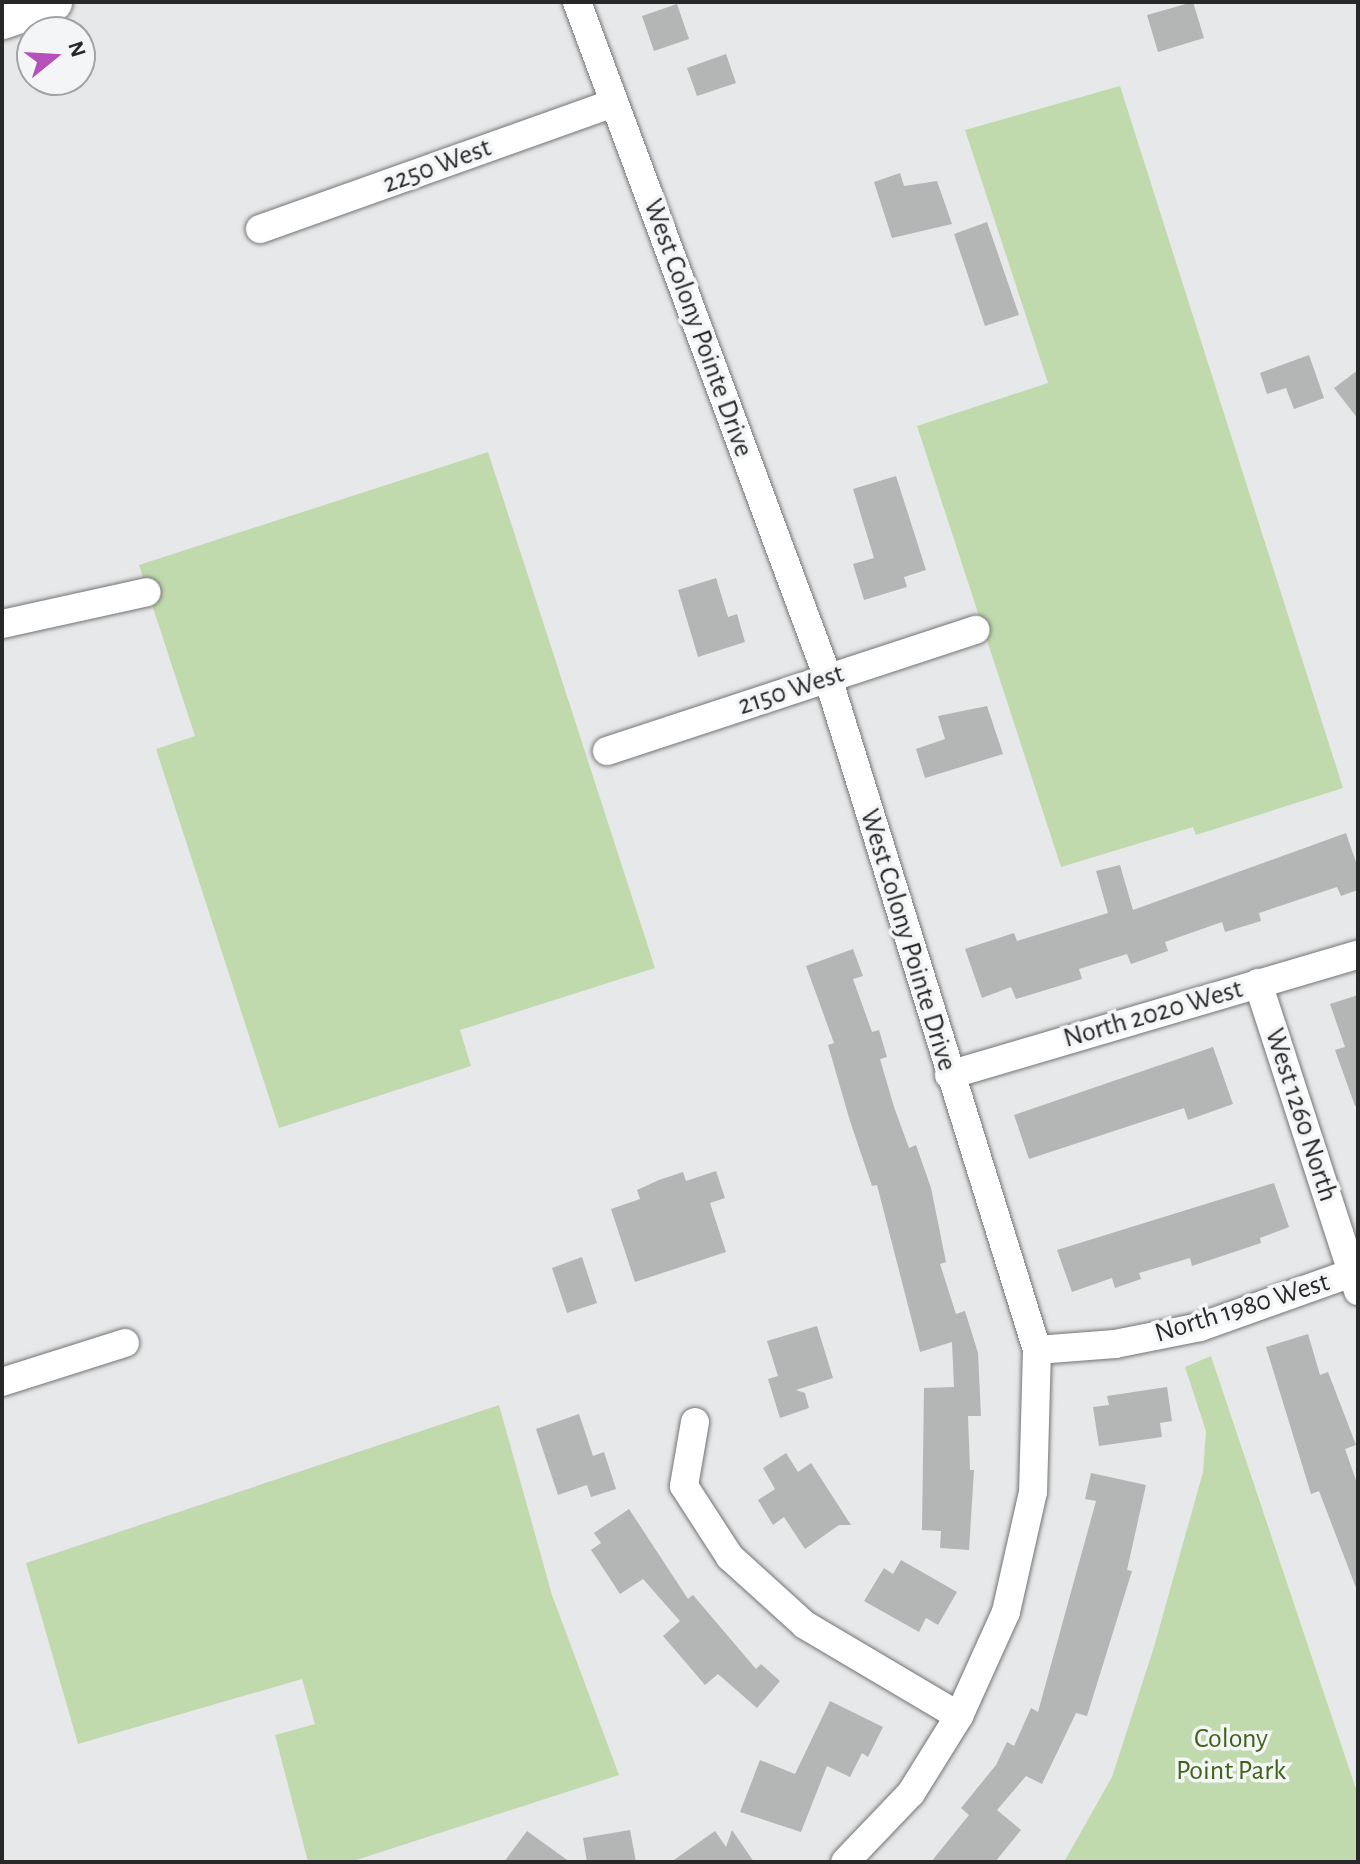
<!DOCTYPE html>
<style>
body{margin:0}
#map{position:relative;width:1360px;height:1864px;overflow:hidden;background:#e7e8e9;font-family:"Alegreya Sans",sans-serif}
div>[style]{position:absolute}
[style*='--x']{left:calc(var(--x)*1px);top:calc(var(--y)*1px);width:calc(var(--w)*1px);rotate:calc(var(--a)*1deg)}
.green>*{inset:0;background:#c1daad}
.building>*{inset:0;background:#b4b5b5}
.roads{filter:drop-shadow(0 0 2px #737475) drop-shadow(0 0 2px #737475)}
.street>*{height:28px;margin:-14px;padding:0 14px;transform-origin:14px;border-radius:14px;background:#fff}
.secondary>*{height:40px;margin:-20px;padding:0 20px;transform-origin:20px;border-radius:20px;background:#fff}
span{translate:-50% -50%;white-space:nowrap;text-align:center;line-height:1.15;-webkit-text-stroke:7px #f4f5f6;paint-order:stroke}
.street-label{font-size:28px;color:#282828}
.park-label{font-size:28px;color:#406317}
.frame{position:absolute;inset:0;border:4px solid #282828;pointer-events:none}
.north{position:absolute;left:16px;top:16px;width:80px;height:80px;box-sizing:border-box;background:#f4f5f6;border:2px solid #a2a3a4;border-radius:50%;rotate:72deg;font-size:22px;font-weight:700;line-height:32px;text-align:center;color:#282828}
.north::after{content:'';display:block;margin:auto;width:28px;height:36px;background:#b551b8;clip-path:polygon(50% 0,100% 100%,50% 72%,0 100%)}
</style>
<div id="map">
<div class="green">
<i style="clip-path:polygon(1120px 86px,1343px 788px,1196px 835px,1193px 827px,1061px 867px,917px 426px,1048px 383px,965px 130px)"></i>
<i style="clip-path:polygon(488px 452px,655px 968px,460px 1030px,471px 1066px,279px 1128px,156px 749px,195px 736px,139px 565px)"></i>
<i style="clip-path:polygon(1211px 1356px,1358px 1795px,1358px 1862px,1064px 1862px,1112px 1777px,1154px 1647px,1203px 1472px,1206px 1431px,1185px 1367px)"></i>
<i style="clip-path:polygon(499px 1405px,552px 1595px,619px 1775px,350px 1862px,308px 1862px,275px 1735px,315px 1724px,302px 1679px,78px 1744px,26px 1563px)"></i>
</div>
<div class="building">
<i style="clip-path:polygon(1193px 2px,1204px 38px,1158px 52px,1147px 15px)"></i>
<i style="clip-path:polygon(677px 4px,689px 39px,654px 51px,642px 16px)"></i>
<i style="clip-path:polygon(726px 54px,736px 83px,697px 96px,687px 68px)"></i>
<i style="clip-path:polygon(900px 173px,904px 186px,937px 181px,952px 224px,892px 238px,874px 182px)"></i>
<i style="clip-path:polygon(987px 222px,1019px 315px,985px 326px,954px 234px)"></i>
<i style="clip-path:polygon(1309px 355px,1324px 398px,1294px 409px,1286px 388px,1267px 394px,1260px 373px)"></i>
<i style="clip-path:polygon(1358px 370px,1358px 419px,1334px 388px)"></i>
<i style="clip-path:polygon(896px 476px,926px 570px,904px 577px,907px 587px,864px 600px,853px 564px,874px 558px,853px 489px)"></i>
<i style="clip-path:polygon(716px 578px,728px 617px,737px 614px,745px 642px,698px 657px,678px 590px)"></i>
<i style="clip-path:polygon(987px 706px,1003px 754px,925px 778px,916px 749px,945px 739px,938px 716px)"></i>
<i style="clip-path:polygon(1346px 833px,1358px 868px,1358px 890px,1341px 896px,1337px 887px,1259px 913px,1261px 921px,1225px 932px,1222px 922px,1165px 942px,1168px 951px,1131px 964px,1127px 954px,1079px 969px,1082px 979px,1016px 999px,1011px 987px,982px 998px,965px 949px,1014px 933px,1017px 941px,1108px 913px,1096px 871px,1120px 865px,1133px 910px)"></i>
<i style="clip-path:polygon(853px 949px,863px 976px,853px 979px,872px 1032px,879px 1030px,887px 1057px,880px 1059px,894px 1107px,909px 1148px,916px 1145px,931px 1188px,946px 1262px,940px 1264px,956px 1314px,965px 1311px,978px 1353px,981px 1416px,968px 1416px,970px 1470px,974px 1470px,969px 1550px,940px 1548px,941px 1531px,922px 1530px,924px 1388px,954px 1387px,952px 1342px,920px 1352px,877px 1185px,872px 1186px,850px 1121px,828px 1045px,834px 1043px,806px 966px)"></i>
<i style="clip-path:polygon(1358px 995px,1358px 1106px,1355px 1106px,1335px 1050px,1345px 1047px,1330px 1004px)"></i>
<i style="clip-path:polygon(1213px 1047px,1233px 1104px,1188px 1120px,1184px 1108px,1029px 1159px,1014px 1115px)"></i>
<i style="clip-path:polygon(716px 1171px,725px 1198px,710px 1203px,726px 1252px,635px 1282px,611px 1209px,640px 1199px,637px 1190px,659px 1180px,683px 1172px,686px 1181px)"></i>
<i style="clip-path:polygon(1274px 1183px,1289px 1227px,1260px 1238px,1261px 1243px,1192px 1266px,1190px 1258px,1139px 1273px,1141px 1279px,1115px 1288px,1112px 1278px,1072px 1292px,1057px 1250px)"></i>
<i style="clip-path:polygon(582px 1257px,597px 1303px,567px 1313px,552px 1268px)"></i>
<i style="clip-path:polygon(817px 1326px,833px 1378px,796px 1390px,805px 1393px,809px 1408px,780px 1418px,768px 1379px,778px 1376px,767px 1341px)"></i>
<i style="clip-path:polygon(1308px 1334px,1320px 1375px,1328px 1372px,1356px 1445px,1345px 1449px,1358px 1486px,1358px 1593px,1319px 1491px,1311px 1494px,1266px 1347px)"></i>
<i style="clip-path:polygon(1167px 1387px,1172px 1421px,1160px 1423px,1162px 1437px,1099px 1446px,1093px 1407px,1109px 1405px,1107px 1396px)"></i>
<i style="clip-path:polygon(579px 1414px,593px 1456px,604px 1452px,616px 1489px,591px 1497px,587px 1485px,558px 1495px,536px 1429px)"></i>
<i style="clip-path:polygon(786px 1453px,798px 1472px,811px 1463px,851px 1525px,839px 1525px,805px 1549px,784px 1517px,773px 1525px,758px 1500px,775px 1489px,763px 1468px)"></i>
<i style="clip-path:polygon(1091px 1473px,1146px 1485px,1127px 1570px,1132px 1571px,1087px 1716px,1076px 1713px,1042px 1784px,1026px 1776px,997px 1810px,1021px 1830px,995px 1862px,931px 1862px,969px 1815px,961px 1808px,996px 1765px,1007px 1742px,1014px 1746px,1031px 1708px,1038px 1712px,1096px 1501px,1085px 1499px)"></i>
<i style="clip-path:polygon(629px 1509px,688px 1599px,693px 1595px,756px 1669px,761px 1664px,780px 1681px,757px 1708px,718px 1674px,705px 1685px,663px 1636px,680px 1621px,643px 1579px,620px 1594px,591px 1550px,601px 1543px,594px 1533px)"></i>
<i style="clip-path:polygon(901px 1560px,957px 1592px,938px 1625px,926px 1618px,919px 1632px,864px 1601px,884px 1568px,893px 1574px)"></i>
<i style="clip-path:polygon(830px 1701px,883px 1727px,868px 1757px,862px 1753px,850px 1777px,827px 1766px,801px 1832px,740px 1812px,760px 1760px,795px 1774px)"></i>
<i style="clip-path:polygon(630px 1830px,636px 1862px,587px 1862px,583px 1838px)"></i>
<i style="clip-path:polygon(732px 1830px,754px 1862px,671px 1862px,715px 1831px,726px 1847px)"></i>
<i style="clip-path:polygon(527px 1831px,570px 1862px,504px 1862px)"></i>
</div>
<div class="roads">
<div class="street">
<i style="--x:577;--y:2;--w:721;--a:69.63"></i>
<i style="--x:828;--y:678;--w:704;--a:72.72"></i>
<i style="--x:1037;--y:1350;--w:142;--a:91.6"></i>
<i style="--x:1033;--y:1492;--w:123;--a:102.7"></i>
<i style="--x:1006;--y:1612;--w:114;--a:114.3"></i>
<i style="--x:959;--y:1716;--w:91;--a:121.9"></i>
<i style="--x:911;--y:1793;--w:95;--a:133.7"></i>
<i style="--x:260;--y:229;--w:376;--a:-19.6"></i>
<i style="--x:2;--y:624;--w:148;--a:-12.4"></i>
<i style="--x:607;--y:751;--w:388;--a:-18.2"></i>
<i style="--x:1258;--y:983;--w:324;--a:72"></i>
<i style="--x:949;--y:1075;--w:426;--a:-16.4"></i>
<i style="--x:1037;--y:1350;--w:78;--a:-4.4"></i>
<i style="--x:1115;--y:1344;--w:87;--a:-11.3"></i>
<i style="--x:1200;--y:1327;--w:161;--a:-19.6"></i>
<i style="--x:2;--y:1382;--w:129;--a:-17.6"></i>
<i style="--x:695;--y:1422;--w:65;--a:99.8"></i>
<i style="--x:684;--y:1486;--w:85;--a:57.1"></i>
<i style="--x:730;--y:1557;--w:101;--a:42.2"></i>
<i style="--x:805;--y:1625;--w:179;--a:30.6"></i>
</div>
<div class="secondary">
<i style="--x:2;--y:19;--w:53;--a:-18.8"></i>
</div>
</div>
<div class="street-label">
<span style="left:437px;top:166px;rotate:-20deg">2250 West</span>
<span style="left:698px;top:328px;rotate:70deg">West Colony Pointe Drive</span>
<span style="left:791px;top:690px;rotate:-18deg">2150 West</span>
<span style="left:908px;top:940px;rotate:73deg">West Colony Pointe Drive</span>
<span style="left:1153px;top:1014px;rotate:-16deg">North 2020 West</span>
<span style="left:1301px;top:1115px;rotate:72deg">West 1260 North</span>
<span style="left:1242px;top:1308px;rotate:-17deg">North 1980 West</span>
</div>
<div class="park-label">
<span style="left:1231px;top:1755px">Colony<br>Point Park</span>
</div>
<div class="frame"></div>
<div class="north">N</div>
</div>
